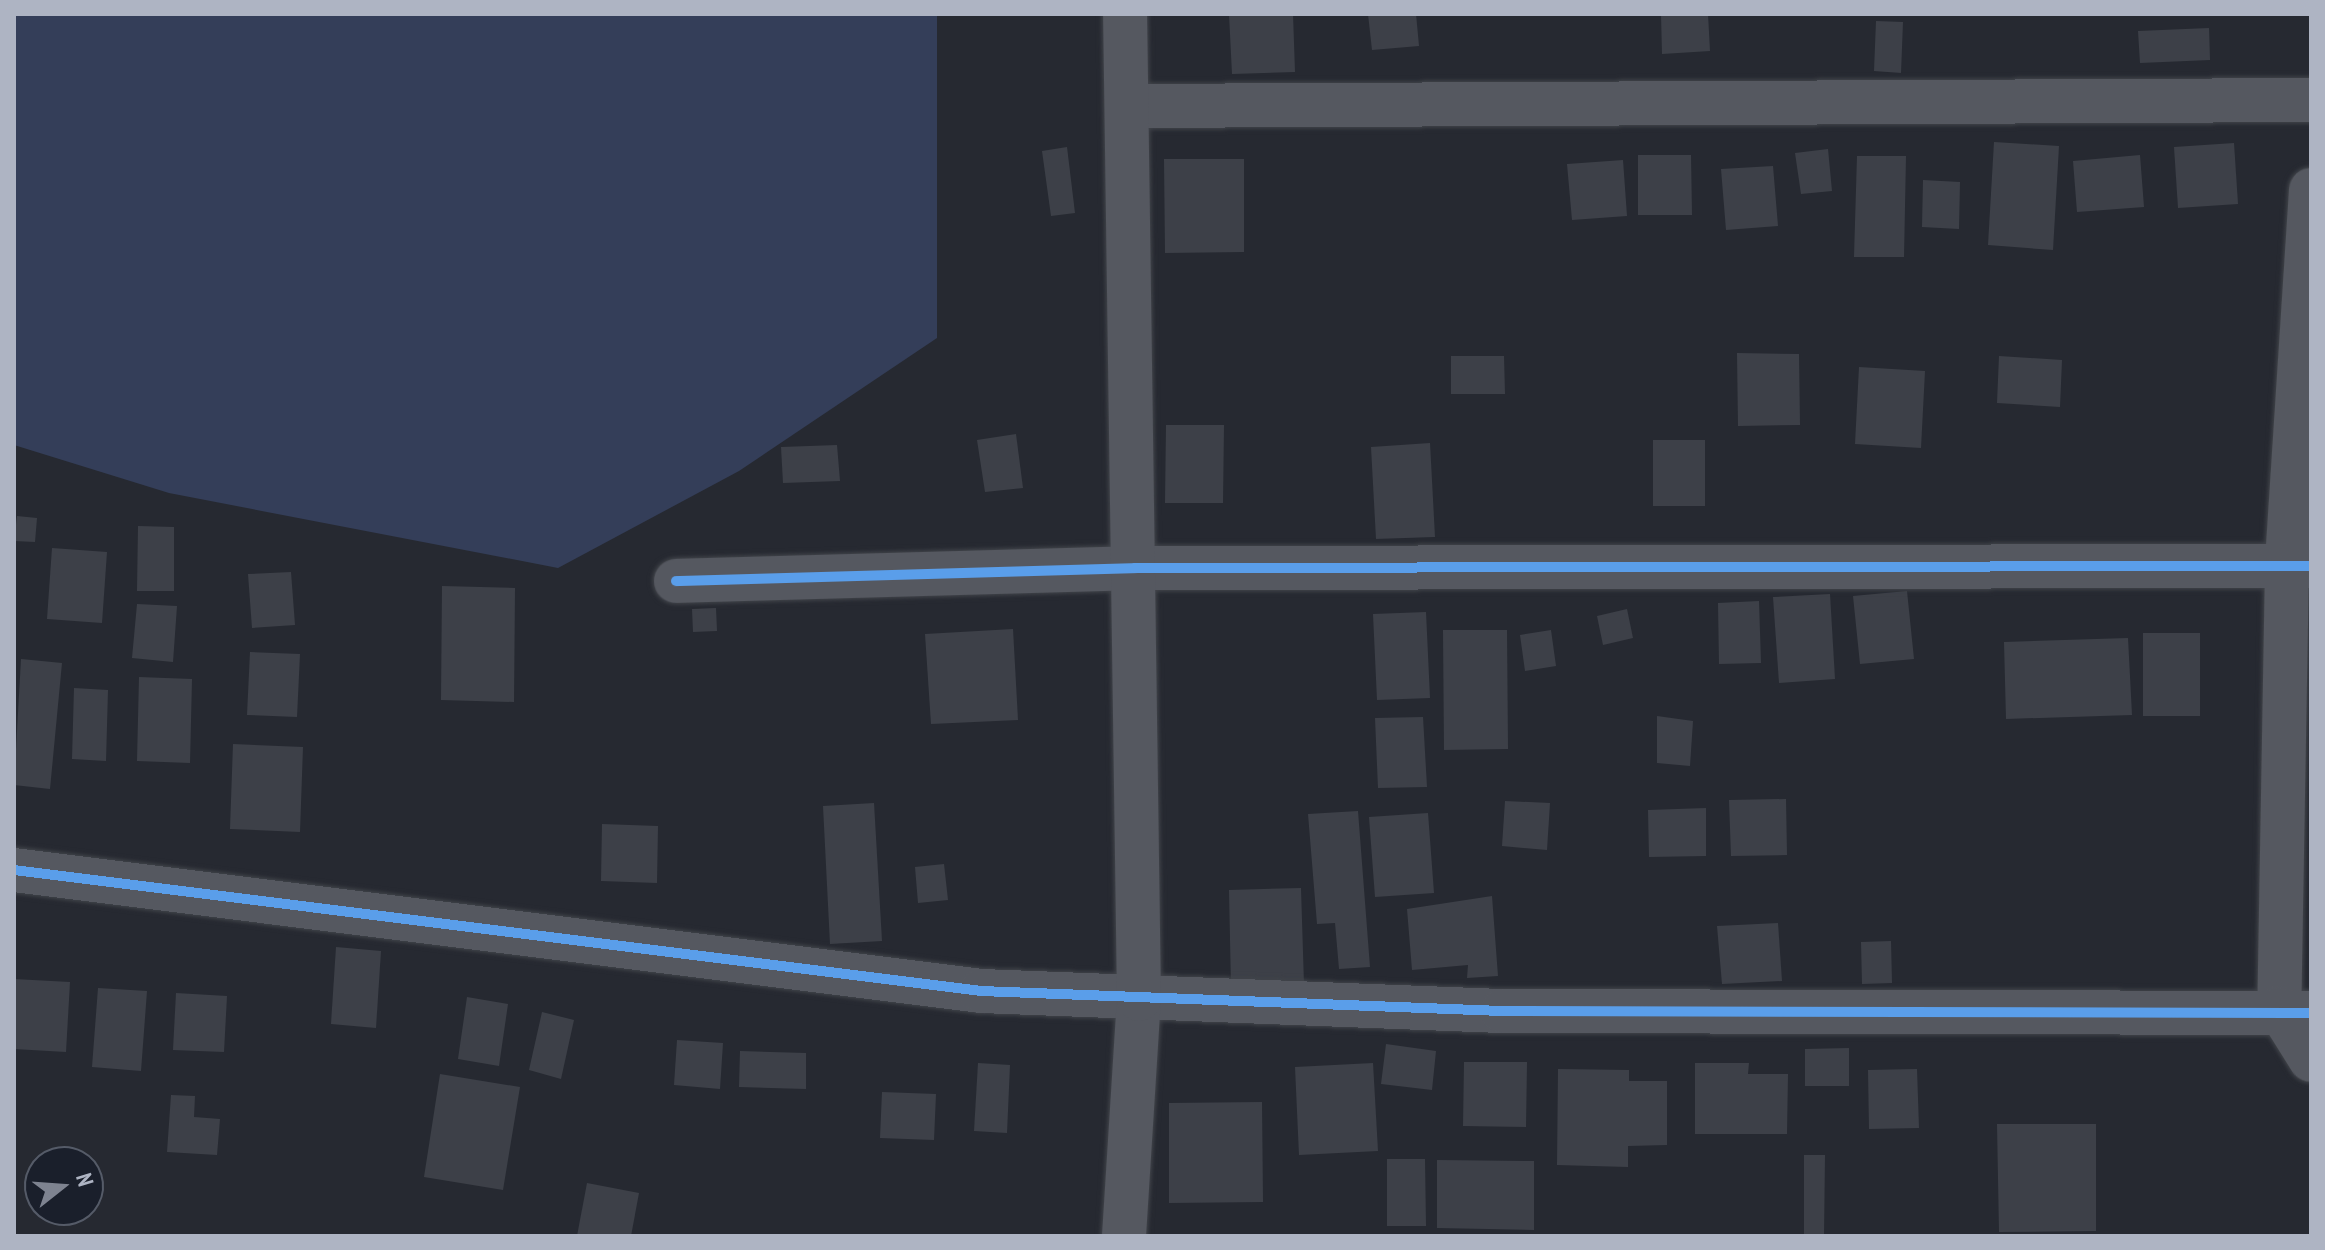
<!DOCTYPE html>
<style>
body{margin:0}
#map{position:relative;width:2325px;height:1250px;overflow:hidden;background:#262931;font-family:"PT Sans Narrow",sans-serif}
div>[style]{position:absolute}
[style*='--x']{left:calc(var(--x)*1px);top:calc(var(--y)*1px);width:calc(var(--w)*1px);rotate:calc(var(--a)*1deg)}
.water>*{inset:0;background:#343e59}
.building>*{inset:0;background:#3d4048}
.roads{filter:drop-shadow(0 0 2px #41444a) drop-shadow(0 0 2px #41444a)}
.minor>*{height:44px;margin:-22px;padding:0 22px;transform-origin:22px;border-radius:22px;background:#555860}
.cycleway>*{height:10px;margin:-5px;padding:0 5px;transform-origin:5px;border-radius:5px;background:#5a9eea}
span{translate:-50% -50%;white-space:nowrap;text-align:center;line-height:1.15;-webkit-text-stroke:6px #1a1f2b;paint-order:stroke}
.frame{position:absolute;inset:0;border:16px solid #aeb4c3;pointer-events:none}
.north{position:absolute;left:24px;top:1146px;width:80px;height:80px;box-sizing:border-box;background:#1a1f2b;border:2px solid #555b68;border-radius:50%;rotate:73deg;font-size:22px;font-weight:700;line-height:32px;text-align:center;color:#aeb4c3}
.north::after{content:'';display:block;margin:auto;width:28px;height:36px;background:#7e8390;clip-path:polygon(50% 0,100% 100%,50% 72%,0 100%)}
</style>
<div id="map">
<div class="water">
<i style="clip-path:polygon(14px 14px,937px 14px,937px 338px,739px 471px,558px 568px,169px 493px,14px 445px)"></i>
</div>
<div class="building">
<i style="clip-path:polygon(1229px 14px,1293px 14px,1295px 72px,1232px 74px)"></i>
<i style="clip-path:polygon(1368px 14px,1416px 14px,1419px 46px,1372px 50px)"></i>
<i style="clip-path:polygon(1661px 14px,1708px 14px,1710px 51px,1662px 54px)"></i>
<i style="clip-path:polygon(1876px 21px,1903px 22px,1901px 73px,1874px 71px)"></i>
<i style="clip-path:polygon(2209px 28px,2210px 60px,2140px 63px,2138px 31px)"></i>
<i style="clip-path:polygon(1994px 142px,2059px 146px,2053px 250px,1988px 245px)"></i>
<i style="clip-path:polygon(2234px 143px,2238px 204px,2178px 208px,2174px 147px)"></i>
<i style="clip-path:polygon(1067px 147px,1075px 213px,1051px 216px,1042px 151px)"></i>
<i style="clip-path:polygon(1828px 149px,1832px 191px,1801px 194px,1795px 153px)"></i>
<i style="clip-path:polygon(1638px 155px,1691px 155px,1692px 215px,1638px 215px)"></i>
<i style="clip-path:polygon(2140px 155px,2144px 207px,2077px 212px,2073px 161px)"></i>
<i style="clip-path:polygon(1857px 156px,1906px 156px,1904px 257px,1854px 257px)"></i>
<i style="clip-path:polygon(1164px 159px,1244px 159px,1244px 252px,1165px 253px)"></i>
<i style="clip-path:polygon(1623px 160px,1627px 216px,1572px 220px,1567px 164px)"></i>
<i style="clip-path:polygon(1773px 166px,1778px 226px,1726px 230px,1721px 169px)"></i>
<i style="clip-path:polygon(1923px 180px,1960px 182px,1959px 229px,1922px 227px)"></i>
<i style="clip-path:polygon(1737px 353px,1799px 354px,1800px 425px,1738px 426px)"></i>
<i style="clip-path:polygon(1451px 356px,1504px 356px,1505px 394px,1451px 394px)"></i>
<i style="clip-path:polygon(1999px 356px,2062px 360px,2060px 407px,1997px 403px)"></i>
<i style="clip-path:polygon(1859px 367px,1925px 371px,1921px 448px,1855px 444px)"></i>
<i style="clip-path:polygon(1166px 425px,1224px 425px,1223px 503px,1165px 503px)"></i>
<i style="clip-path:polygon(1016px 434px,1023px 488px,985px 492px,977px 440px)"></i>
<i style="clip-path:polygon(1653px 440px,1705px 440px,1705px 506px,1653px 506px)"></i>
<i style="clip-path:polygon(1430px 443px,1435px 537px,1376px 539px,1371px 447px)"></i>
<i style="clip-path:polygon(837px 445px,840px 481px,783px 483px,781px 447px)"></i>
<i style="clip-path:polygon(17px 516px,37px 518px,35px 542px,14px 541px)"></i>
<i style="clip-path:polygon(138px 526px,174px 527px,174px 591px,137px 591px)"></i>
<i style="clip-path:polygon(52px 548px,107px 552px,102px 623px,47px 619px)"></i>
<i style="clip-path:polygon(291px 572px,295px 625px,252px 628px,248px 574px)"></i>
<i style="clip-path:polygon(442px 586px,515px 588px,514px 702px,441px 700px)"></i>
<i style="clip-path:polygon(1907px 591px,1914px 659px,1860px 664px,1853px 596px)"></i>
<i style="clip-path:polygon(1830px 594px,1835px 679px,1779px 683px,1773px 597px)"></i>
<i style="clip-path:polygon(1759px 601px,1761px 663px,1719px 664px,1718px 603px)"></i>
<i style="clip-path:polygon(137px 604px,177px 606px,173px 662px,132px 658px)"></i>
<i style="clip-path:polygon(716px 608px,717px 631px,693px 632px,692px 609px)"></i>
<i style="clip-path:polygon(1627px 609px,1633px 638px,1603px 645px,1597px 616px)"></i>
<i style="clip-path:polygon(1426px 612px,1430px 698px,1377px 700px,1373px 614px)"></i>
<i style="clip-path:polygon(1013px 629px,1018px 720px,931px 724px,925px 634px)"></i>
<i style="clip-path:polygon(1443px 630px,1507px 630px,1508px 749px,1444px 750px)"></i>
<i style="clip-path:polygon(1551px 630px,1556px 666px,1525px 671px,1520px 635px)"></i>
<i style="clip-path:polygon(2143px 633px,2200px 633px,2200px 716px,2143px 716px)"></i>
<i style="clip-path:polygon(2128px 638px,2132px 715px,2006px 719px,2004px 642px)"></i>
<i style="clip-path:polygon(250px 652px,300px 654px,297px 717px,247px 715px)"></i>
<i style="clip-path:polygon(21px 659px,62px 663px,50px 789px,14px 785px)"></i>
<i style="clip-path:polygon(139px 677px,192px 679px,190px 763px,137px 761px)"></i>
<i style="clip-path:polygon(74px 688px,108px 690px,106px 761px,72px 759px)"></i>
<i style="clip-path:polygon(1657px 716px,1693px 721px,1690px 766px,1657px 763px)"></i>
<i style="clip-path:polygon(1423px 717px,1427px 787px,1378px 788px,1375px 718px)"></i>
<i style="clip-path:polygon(233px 744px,303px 747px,300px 832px,230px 829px)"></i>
<i style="clip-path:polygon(1786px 799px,1787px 855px,1731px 856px,1729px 800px)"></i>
<i style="clip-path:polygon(1505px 801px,1550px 803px,1547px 850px,1502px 846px)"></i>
<i style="clip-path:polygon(874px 803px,882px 941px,830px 944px,823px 806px)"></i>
<i style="clip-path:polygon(1706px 808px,1706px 856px,1649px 857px,1648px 810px)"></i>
<i style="clip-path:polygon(1358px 811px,1370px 967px,1339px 969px,1335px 923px,1317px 924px,1308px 814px)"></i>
<i style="clip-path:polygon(1428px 813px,1434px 893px,1375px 897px,1369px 817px)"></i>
<i style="clip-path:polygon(602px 824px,658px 826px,657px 883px,601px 881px)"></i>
<i style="clip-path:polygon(944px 864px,948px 900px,918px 903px,915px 867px)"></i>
<i style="clip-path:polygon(1301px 888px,1304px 985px,1231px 987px,1229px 890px)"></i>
<i style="clip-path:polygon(1492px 896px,1498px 976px,1467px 978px,1468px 965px,1412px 970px,1407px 909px)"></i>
<i style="clip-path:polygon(1778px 923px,1782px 981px,1722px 984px,1717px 926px)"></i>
<i style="clip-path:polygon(1891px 941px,1892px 983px,1862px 984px,1861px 942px)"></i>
<i style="clip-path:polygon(336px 947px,381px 951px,376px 1028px,331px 1024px)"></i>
<i style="clip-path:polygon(14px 979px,70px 982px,66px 1052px,14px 1049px)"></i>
<i style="clip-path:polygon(98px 988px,147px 991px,141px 1071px,92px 1067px)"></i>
<i style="clip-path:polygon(176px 993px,227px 996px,224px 1052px,173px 1050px)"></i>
<i style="clip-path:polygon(467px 997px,508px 1004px,499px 1066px,458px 1059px)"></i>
<i style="clip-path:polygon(542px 1012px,574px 1020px,561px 1079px,529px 1070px)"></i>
<i style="clip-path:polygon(677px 1040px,723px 1043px,720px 1089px,674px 1085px)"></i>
<i style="clip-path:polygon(1386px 1044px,1436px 1051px,1432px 1090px,1381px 1084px)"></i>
<i style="clip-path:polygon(1849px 1048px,1849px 1086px,1805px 1086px,1805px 1049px)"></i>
<i style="clip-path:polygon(740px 1051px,806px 1053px,806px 1089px,739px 1087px)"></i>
<i style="clip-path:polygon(1464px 1062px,1527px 1062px,1526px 1127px,1463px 1126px)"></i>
<i style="clip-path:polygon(978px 1063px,1010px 1065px,1007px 1133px,974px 1131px)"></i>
<i style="clip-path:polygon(1373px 1063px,1378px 1151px,1299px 1155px,1295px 1067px)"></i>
<i style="clip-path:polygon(1695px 1063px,1749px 1063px,1748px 1074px,1788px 1074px,1787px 1134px,1695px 1134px)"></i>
<i style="clip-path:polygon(1558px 1069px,1629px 1070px,1629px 1081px,1667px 1081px,1667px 1145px,1628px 1146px,1628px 1167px,1557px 1165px)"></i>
<i style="clip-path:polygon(1917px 1069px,1919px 1128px,1869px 1129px,1868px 1070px)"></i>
<i style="clip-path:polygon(440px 1074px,520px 1087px,503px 1190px,424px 1177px)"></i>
<i style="clip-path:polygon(882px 1092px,936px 1094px,934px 1140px,880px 1138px)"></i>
<i style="clip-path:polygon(171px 1095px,195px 1096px,194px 1117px,220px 1119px,217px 1155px,167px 1152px)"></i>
<i style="clip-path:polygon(1262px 1102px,1263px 1202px,1169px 1203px,1169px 1103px)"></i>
<i style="clip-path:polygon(1997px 1124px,2096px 1124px,2096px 1231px,1999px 1232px)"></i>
<i style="clip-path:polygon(1804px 1155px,1825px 1155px,1824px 1236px,1804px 1236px)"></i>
<i style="clip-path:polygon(1387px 1159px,1425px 1159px,1426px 1226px,1387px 1226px)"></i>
<i style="clip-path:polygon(1437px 1160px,1534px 1161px,1534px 1230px,1437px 1228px)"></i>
<i style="clip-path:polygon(587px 1183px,639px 1193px,631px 1236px,577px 1236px)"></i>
</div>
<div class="roads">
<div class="minor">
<i style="--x:1127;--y:106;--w:1184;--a:-0.29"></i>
<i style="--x:2311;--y:190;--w:377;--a:93.7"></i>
<i style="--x:2287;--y:566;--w:443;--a:91"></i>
<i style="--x:2279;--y:1009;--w:60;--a:57.9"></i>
<i style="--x:676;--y:581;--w:459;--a:-1.6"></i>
<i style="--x:1135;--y:568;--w:1176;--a:-0.1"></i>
<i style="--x:14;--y:870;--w:975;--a:7.13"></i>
<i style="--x:981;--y:991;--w:521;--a:2.2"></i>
<i style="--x:1502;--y:1011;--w:809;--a:0.14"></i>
<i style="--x:1124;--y:1236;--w:237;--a:-86.4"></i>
<i style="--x:1139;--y:999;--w:985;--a:-90.81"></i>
</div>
</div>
<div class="cycleway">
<i style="--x:676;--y:581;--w:459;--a:-1.6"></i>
<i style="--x:1135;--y:568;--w:1176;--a:-0.1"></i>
<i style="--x:14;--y:870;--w:975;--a:7.13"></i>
<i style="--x:981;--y:991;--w:521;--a:2.2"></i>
<i style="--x:1502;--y:1011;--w:809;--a:0.14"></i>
</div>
<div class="frame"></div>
<div class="north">N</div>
</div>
